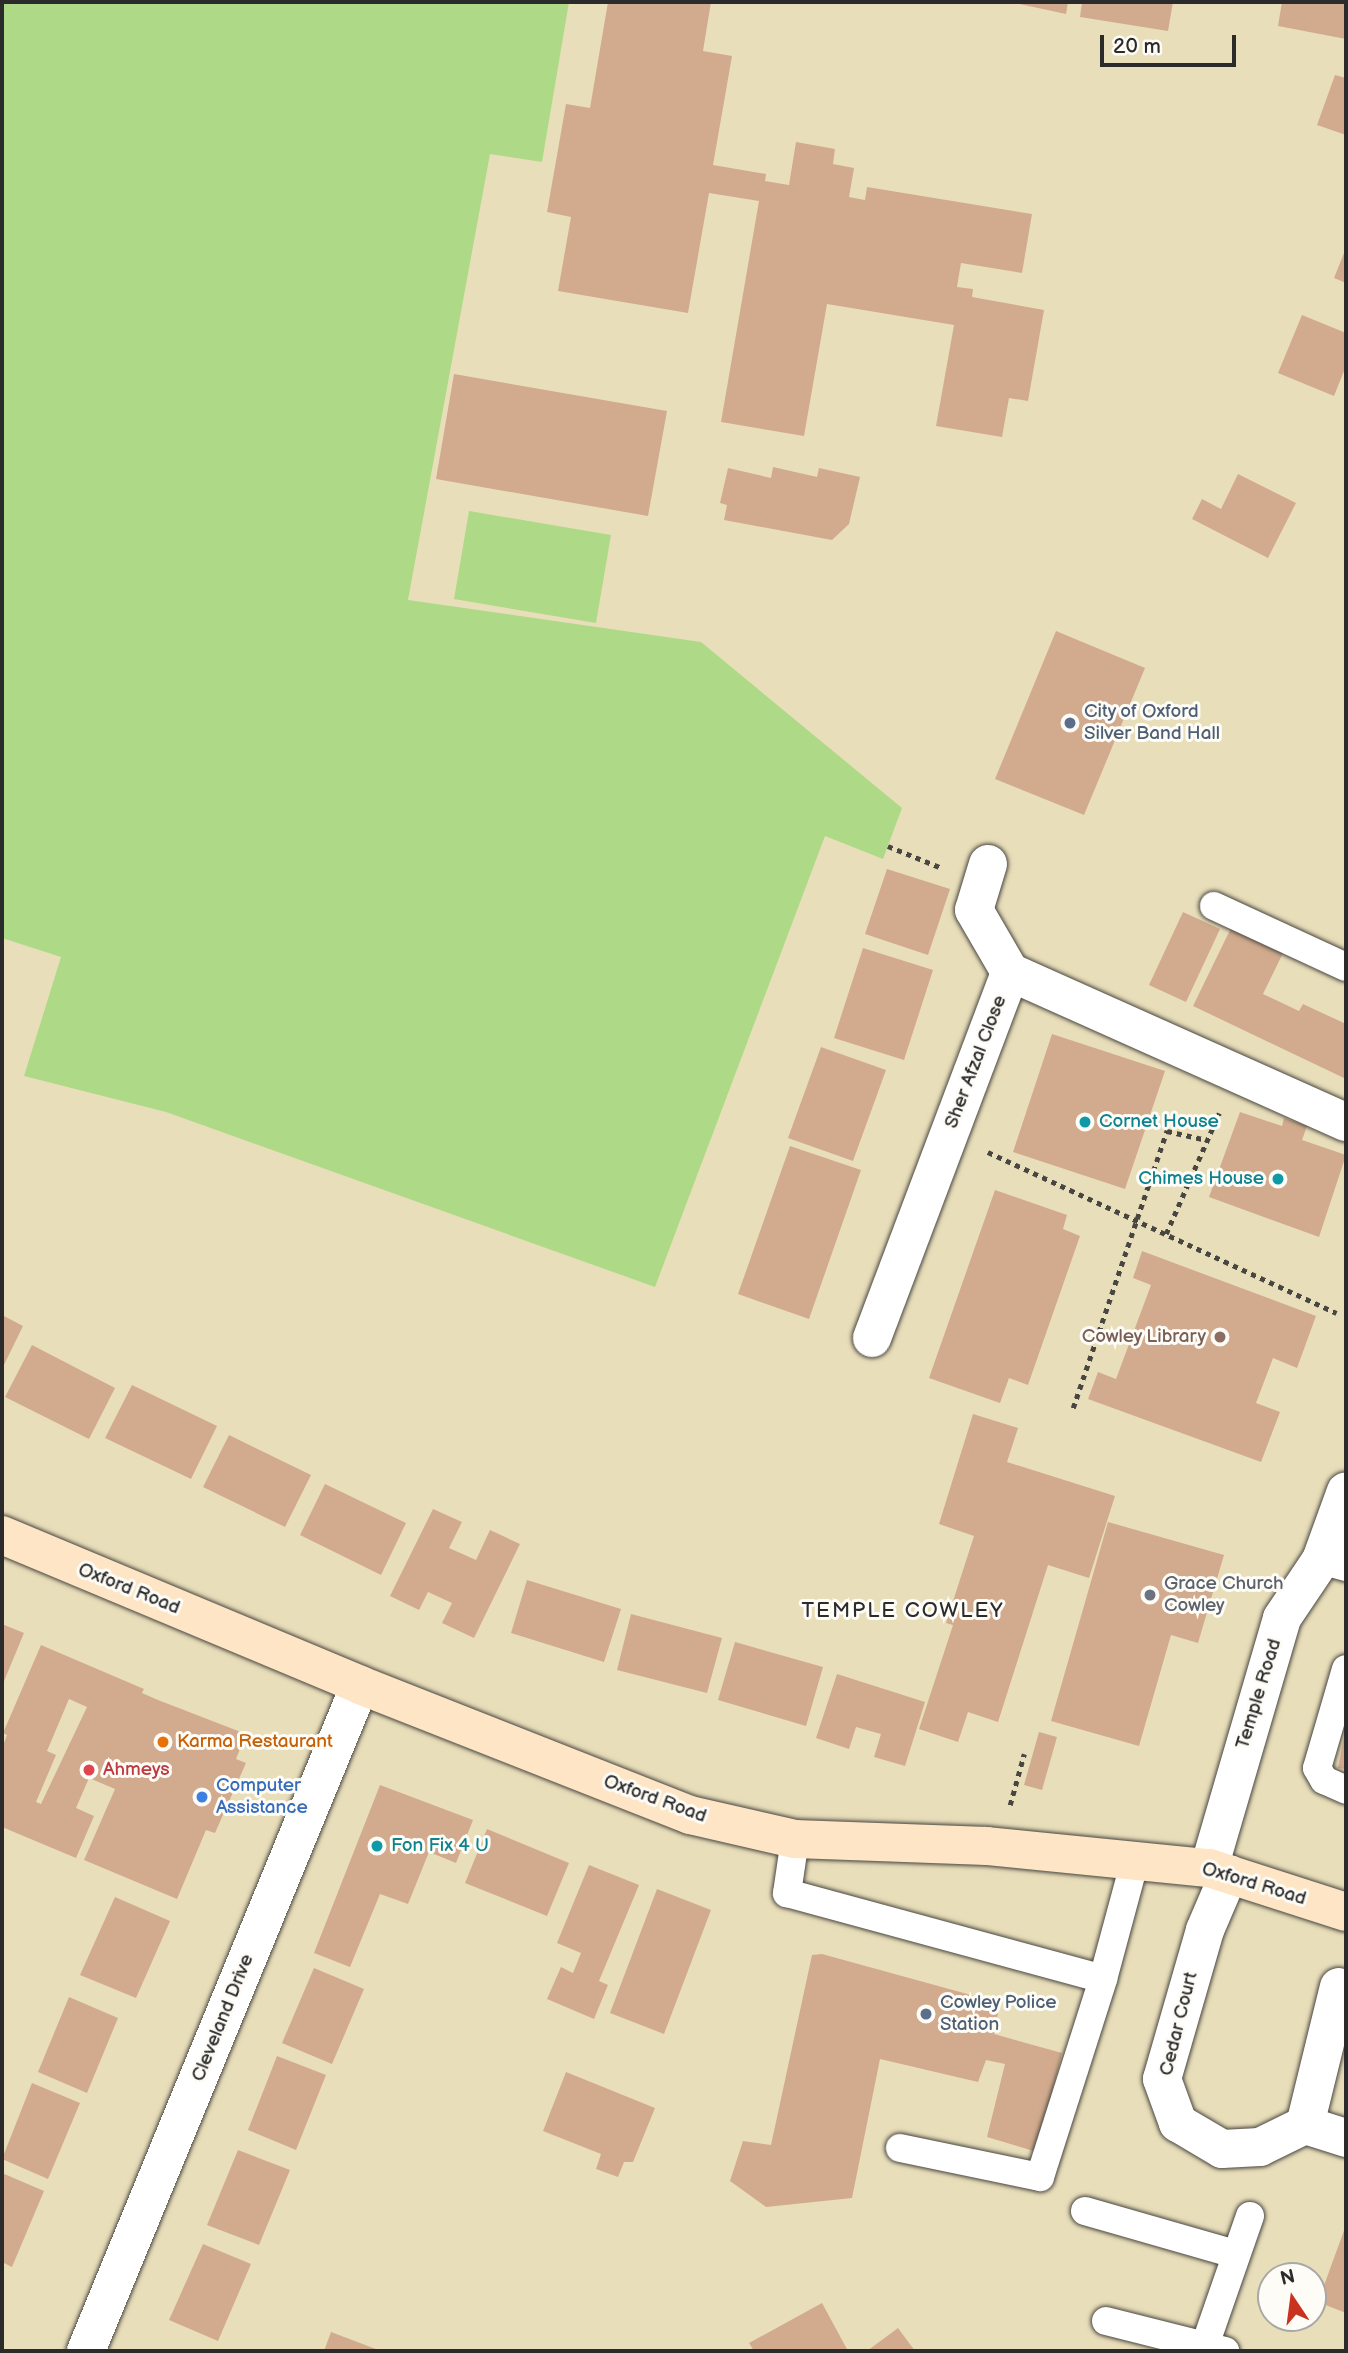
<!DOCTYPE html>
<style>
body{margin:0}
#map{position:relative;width:1348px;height:2353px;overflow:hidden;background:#e9deba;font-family:"Balsamiq Sans",sans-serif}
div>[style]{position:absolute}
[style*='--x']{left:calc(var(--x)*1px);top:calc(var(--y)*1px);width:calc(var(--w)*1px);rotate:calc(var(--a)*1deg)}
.green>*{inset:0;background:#aeda87}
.building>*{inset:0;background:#d2ab8e}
.path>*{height:4.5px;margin-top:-2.25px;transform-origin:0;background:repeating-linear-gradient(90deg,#484640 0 5px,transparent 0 10px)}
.roads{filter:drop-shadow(0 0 2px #484640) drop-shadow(0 0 2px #484640)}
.lane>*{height:28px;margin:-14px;padding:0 14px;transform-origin:14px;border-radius:14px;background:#fff}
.street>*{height:38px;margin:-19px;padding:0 19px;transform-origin:19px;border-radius:19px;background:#fff}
.secondary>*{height:38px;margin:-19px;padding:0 19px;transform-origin:19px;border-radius:19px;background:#fde5c5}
.dots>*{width:19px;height:19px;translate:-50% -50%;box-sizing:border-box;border:4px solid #fdfcf7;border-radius:50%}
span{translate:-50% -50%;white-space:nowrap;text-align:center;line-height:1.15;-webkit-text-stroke:6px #fdfcf7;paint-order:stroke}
.service-label{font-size:19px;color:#4e5e75}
.left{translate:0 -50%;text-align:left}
.street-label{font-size:19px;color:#2b2b2b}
.culture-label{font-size:19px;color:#0d838f}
.right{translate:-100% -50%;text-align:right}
.education-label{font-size:19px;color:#785e54}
.worship-label{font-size:19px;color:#5b616d}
.food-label{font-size:19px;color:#c56008}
.health-label{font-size:19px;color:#be3a42}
.shop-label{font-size:19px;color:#366cbe}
.neighbourhood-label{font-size:21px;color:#2b2b2b;letter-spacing:2px}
.frame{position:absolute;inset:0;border:4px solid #2b2b2b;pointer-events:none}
.north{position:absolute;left:1257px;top:2262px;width:70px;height:70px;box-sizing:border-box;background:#fdfcf7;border:2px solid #a9a8a5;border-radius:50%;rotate:347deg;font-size:19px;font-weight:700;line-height:28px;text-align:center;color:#2b2b2b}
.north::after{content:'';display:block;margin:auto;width:24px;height:32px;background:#c8321e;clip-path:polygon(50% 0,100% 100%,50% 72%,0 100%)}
.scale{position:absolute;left:1100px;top:35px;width:136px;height:32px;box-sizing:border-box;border:4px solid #2b2b2b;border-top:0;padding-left:9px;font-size:21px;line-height:24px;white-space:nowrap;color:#2b2b2b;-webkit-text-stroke:5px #fdfcf7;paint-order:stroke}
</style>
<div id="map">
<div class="green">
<i style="clip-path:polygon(2px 2px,569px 2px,542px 162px,490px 154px,408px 600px,701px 642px,902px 808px,883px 859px,825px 836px,655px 1287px,166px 1112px,24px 1076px,61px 957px,2px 938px)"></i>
<i style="clip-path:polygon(469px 511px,611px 535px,596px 623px,454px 599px)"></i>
</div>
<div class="building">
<i style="clip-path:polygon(608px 2px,711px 2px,703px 51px,732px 56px,713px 165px,766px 174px,765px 181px,789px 185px,796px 142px,835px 149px,833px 164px,854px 168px,849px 197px,865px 200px,867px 187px,1032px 214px,1022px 273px,961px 263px,957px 287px,973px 289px,972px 297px,1044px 310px,1028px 401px,1009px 398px,1002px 437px,936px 426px,954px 325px,827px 304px,804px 436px,721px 422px,759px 201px,709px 193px,688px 313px,558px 291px,571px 217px,547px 212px,566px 104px,590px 108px)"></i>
<i style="clip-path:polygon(1010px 2px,1068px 2px,1066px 14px)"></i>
<i style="clip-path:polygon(1082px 2px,1173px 2px,1168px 31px,1080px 17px)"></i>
<i style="clip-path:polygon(1282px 2px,1346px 2px,1346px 39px,1278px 26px)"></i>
<i style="clip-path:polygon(1335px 75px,1346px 78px,1346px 135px,1317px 125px)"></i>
<i style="clip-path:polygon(1346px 248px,1346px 283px,1334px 278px)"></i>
<i style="clip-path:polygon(1302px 315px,1346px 333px,1346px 366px,1334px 396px,1278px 373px)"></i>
<i style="clip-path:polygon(454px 374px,667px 411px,648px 516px,436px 479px)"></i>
<i style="clip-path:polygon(773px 467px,817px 477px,819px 468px,860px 477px,849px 524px,832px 540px,724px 520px,727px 505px,720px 503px,728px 468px,771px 478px)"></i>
<i style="clip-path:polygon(1238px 474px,1296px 503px,1268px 558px,1192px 519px,1202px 499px,1221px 509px)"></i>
<i style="clip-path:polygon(1056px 631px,1145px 668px,1084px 815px,995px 779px)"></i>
<i style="clip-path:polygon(887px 869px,950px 889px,928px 955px,865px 934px)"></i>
<i style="clip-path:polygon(1183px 912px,1220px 929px,1186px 1002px,1149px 985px)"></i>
<i style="clip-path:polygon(1231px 928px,1283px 953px,1263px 994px,1299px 1011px,1303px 1004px,1346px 1024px,1344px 1078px,1193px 1006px)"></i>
<i style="clip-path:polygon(863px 948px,933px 970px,904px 1060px,834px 1038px)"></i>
<i style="clip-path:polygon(1052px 1034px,1165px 1071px,1125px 1189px,1013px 1152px)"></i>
<i style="clip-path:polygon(821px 1047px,886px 1070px,853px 1161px,788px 1138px)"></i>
<i style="clip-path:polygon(1240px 1112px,1282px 1126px,1284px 1118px,1307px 1126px,1302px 1140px,1346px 1155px,1319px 1237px,1209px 1197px)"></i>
<i style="clip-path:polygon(790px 1146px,861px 1170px,809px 1319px,738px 1294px)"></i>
<i style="clip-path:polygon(995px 1190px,1067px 1215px,1063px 1229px,1080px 1236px,1028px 1385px,1009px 1378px,1000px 1403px,929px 1378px)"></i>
<i style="clip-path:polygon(1142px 1251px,1316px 1316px,1297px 1368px,1273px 1358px,1256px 1403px,1280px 1412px,1261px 1462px,1088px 1399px,1098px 1372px,1116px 1379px,1151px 1285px,1133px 1278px)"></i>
<i style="clip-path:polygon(2px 1315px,23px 1326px,2px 1369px)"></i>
<i style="clip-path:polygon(32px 1345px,115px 1388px,89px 1439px,5px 1397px)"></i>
<i style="clip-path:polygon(132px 1385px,217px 1426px,191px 1479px,105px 1438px)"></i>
<i style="clip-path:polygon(973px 1414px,1018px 1428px,1007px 1462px,1115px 1496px,1089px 1578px,1048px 1565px,998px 1722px,968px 1712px,958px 1742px,919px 1729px,953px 1625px,946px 1623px,974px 1536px,939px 1524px)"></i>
<i style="clip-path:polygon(229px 1435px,311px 1475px,285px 1527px,203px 1487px)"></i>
<i style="clip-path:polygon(325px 1484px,406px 1523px,381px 1575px,300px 1535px)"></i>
<i style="clip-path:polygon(433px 1509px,462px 1522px,449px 1548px,476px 1560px,490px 1530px,520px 1544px,474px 1638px,442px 1623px,452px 1603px,428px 1592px,419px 1610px,390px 1596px)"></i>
<i style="clip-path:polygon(1108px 1522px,1224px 1555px,1198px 1643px,1171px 1635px,1139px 1746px,1051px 1721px)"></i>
<i style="clip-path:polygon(527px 1580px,621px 1609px,604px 1662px,511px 1633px)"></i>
<i style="clip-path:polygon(631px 1614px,722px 1638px,707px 1693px,617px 1670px)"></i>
<i style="clip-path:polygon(2px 1624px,24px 1633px,2px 1686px)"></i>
<i style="clip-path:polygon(735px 1642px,823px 1667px,806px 1726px,718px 1700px)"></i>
<i style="clip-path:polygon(evenodd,41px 1645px,144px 1689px,142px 1693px,158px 1700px,246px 1734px,236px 1759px,246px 1763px,215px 1833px,206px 1830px,177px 1899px,84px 1860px,115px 1789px,89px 1778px,76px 1808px,94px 1816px,76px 1858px,2px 1827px,2px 1748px,7px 1735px,3px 1733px,41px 1645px,69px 1699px,87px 1707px,41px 1804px,36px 1802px,56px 1755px,47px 1751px,69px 1699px)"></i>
<i style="clip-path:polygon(837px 1674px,925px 1702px,905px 1766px,874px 1757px,881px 1734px,856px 1727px,849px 1749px,816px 1738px)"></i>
<i style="clip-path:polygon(1039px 1732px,1057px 1737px,1042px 1790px,1024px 1785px)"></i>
<i style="clip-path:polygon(1345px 1732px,1346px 1732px,1346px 1769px,1338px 1768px)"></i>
<i style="clip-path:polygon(380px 1785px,473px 1820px,456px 1863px,429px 1852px,408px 1904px,380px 1894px,350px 1967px,314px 1953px)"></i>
<i style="clip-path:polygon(487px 1829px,569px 1863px,547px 1916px,465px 1883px)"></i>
<i style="clip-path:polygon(589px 1865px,639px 1885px,599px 1981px,608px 1985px,594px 2019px,547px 1999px,561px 1967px,573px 1973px,581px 1953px,557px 1943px)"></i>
<i style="clip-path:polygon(657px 1889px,711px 1910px,664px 2034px,610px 2013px)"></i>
<i style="clip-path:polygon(115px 1897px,170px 1921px,136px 1998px,80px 1975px)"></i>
<i style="clip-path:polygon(822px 1954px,1000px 2003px,994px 2034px,1062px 2053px,1037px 2152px,987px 2137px,1005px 2064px,986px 2060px,978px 2082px,880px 2059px,852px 2198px,766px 2207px,730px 2181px,743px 2141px,771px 2145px,812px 1955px)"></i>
<i style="clip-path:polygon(314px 1968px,364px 1989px,332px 2064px,282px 2043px)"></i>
<i style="clip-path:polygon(69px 1997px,118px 2018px,87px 2093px,38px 2072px)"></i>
<i style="clip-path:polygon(277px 2056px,326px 2075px,296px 2150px,248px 2130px)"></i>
<i style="clip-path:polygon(566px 2072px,655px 2108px,633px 2162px,624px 2162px,618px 2177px,596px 2169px,601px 2154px,543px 2131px)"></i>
<i style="clip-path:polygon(32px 2083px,80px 2103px,48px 2179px,2px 2159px)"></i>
<i style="clip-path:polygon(238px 2150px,290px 2170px,259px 2245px,207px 2225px)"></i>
<i style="clip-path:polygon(2px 2173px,44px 2191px,12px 2267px,2px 2262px)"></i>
<i style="clip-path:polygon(1346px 2225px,1346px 2313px,1318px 2302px)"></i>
<i style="clip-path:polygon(203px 2244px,251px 2264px,218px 2341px,169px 2320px)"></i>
<i style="clip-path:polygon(822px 2303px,848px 2351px,754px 2351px,749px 2343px)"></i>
<i style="clip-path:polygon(898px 2328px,915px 2351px,867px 2351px)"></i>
<i style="clip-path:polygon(331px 2332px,368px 2346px,381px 2351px,324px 2351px)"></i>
</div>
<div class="path">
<i style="--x:888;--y:846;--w:58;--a:22.2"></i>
<i style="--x:988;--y:1152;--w:384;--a:24.8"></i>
<i style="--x:1166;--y:1234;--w:132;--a:-66.3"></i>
<i style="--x:1073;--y:1408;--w:293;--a:-71.3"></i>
<i style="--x:1167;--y:1131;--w:41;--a:12.7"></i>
<i style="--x:1010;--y:1805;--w:53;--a:-74.6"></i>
</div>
<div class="roads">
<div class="lane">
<i style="--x:1214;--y:906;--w:145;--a:24.8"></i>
<i style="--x:1321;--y:1560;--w:26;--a:16"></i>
<i style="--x:1346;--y:1669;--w:103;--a:106.3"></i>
<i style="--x:1317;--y:1768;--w:14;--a:60"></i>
<i style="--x:1324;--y:1780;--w:24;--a:24"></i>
<i style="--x:795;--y:1839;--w:55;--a:98.4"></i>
<i style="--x:787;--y:1893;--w:327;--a:15.2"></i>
<i style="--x:1103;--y:1979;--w:126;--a:-74.9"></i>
<i style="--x:900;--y:2148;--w:143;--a:11.7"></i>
<i style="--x:1040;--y:2177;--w:208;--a:-72.3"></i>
<i style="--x:1085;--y:2211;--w:156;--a:16"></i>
<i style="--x:1106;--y:2321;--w:123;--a:14.1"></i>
<i style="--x:1203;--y:2351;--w:143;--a:-70.8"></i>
</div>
<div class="street">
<i style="--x:988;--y:864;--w:48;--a:106.9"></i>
<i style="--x:974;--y:910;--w:72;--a:59.9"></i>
<i style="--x:1010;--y:972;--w:368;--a:24.1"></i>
<i style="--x:872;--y:1338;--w:391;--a:-69.3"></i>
<i style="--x:1209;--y:1868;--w:260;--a:-73.7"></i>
<i style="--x:1282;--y:1618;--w:70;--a:-56.1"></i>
<i style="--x:1321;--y:1560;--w:73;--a:-70.1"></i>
<i style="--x:1229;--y:1874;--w:61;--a:113.2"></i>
<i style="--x:1205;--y:1930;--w:155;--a:106.1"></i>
<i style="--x:1162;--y:2079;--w:47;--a:70"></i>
<i style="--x:1178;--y:2123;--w:51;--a:30.6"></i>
<i style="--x:1222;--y:2149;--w:38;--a:-3"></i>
<i style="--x:1260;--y:2147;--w:50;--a:-26.1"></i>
<i style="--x:1305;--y:2125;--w:142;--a:-76.2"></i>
<i style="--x:1305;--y:2125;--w:43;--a:17.6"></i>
<i style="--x:86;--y:2351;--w:720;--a:-67.64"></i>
</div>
<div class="secondary">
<i style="--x:2;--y:1535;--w:388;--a:22.7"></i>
<i style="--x:360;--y:1685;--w:355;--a:21.5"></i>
<i style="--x:690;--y:1815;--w:108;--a:12.9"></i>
<i style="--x:795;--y:1839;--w:192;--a:2.1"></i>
<i style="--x:987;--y:1846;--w:223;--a:5.7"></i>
<i style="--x:1209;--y:1868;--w:144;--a:17.8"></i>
</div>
</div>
<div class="dots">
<i style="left:1070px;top:723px;background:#5c6f8a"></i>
<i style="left:1085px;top:1122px;background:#0f9aa8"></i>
<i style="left:1278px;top:1179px;background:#0f9aa8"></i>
<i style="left:1220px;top:1337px;background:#8d6e63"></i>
<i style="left:1150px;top:1595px;background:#6b7280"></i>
<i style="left:163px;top:1742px;background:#e8710a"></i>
<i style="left:89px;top:1770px;background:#e0444e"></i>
<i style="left:202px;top:1797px;background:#3f7fe0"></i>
<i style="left:377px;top:1846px;background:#0f9aa8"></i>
<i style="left:926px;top:2014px;background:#5c6f8a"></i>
</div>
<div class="service-label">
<span class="left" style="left:1084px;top:723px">City of Oxford<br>Silver Band Hall</span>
<span class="left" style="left:940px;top:2014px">Cowley Police<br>Station</span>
</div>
<div class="street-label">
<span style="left:976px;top:1062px;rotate:-69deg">Sher Afzal Close</span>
<span style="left:129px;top:1589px;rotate:22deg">Oxford Road</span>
<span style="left:1259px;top:1694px;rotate:-73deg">Temple Road</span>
<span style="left:655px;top:1799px;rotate:20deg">Oxford Road</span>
<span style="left:1254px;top:1884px;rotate:17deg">Oxford Road</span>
<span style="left:223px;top:2018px;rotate:-68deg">Cleveland Drive</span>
<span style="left:1179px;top:2024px;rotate:-76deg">Cedar Court</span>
</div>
<div class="culture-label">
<span class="left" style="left:1099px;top:1122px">Cornet House</span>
<span class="right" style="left:1264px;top:1179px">Chimes House</span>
<span class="left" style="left:391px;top:1846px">Fon Fix 4 U</span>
</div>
<div class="education-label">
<span class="right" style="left:1206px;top:1337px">Cowley Library</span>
</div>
<div class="worship-label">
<span class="left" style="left:1164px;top:1595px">Grace Church<br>Cowley</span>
</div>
<div class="food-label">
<span class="left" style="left:177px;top:1742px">Karma Restaurant</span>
</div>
<div class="health-label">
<span class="left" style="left:103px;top:1770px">Ahmeys</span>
</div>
<div class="shop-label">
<span class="left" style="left:216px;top:1797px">Computer<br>Assistance</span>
</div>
<div class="neighbourhood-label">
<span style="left:903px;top:1611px">TEMPLE COWLEY</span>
</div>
<div class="frame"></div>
<div class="north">N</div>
<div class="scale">20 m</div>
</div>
